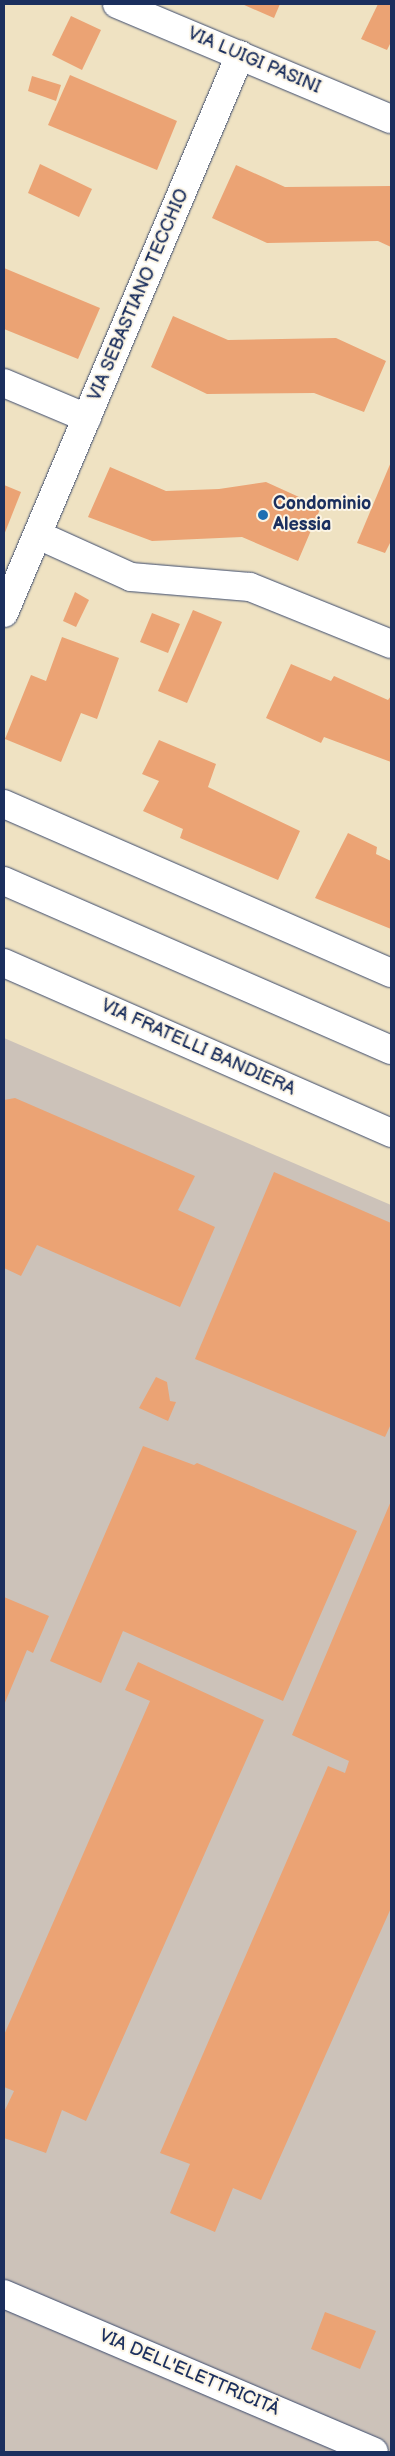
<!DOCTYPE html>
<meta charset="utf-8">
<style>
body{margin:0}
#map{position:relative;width:395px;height:2456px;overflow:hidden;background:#efe2c2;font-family:"Balsamiq Sans",sans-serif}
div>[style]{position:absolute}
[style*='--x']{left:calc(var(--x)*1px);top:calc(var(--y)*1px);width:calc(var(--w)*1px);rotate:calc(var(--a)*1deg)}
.industrial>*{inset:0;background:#ccc2b9}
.building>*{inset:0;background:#eba374}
.roads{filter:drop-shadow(0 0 1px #3b4a6d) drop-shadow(0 0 1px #3b4a6d)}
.minor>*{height:28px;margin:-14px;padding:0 14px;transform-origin:14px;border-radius:14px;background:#fff}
.tertiary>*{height:28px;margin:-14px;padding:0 14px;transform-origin:14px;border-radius:14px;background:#fff}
.secondary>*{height:28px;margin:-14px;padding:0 14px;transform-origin:14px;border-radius:14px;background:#fff}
.dots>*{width:14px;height:14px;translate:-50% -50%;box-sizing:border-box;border:2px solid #fcf5e5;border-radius:50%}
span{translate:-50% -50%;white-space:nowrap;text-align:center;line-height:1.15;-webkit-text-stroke:4px #fcf5e5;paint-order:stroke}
.street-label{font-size:18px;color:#1b2f5e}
.poi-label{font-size:18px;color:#1b2f5e;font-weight:700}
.left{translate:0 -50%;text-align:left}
.frame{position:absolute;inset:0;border:5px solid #1b2f5e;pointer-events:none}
</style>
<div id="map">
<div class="industrial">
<i style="clip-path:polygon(4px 1038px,391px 1205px,391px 2452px,4px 2452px)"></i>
</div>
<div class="building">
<i style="clip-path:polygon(242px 4px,280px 4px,274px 18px)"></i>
<i style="clip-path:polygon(378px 4px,391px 4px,391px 42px,387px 50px,361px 39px)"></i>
<i style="clip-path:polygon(71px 16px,101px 30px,82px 70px,52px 55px)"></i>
<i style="clip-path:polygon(70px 75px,177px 121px,157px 170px,48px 125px)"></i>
<i style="clip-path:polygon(32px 76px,61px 85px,56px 101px,28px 91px)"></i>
<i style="clip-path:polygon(40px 164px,92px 189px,79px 217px,28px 193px)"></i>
<i style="clip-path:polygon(236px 165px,285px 187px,391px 186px,391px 247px,378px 241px,267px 243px,212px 218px)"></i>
<i style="clip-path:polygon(4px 268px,100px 308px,78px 359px,4px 329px)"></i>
<i style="clip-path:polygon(173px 316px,228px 340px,336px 338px,386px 361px,364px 412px,314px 393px,207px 394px,151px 367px)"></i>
<i style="clip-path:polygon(391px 462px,391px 541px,385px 553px,357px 543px)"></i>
<i style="clip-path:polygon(110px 467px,166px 491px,219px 489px,266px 482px,321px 507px,298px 561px,242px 537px,152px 541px,88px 517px)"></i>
<i style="clip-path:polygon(4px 485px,21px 492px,4px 535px)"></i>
<i style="clip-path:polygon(75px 592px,89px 600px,76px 627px,63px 621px)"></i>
<i style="clip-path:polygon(193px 610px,222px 622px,187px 703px,158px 691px)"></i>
<i style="clip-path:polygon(152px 613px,180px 624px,168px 653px,140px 642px)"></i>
<i style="clip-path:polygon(62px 637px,119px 658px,97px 719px,81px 713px,61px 762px,5px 739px,31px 675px,46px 681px)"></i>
<i style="clip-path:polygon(291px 664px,331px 681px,334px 676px,388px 700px,391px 696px,391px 762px,324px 737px,321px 743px,266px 718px)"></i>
<i style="clip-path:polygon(159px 740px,216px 764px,208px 787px,300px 831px,278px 880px,180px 838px,183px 829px,143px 811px,159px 781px,142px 774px)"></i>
<i style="clip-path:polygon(348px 833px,377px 847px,376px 854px,391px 861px,391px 929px,315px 898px)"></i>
<i style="clip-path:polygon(15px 1098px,195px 1176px,178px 1210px,215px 1227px,180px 1307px,37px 1245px,21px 1276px,4px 1268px,4px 1100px)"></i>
<i style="clip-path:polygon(274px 1172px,391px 1223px,391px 1424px,385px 1437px,195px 1359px)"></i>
<i style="clip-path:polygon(156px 1377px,167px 1382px,170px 1401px,176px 1402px,168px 1421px,139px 1408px)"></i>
<i style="clip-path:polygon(143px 1446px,194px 1465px,197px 1463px,357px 1531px,283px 1701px,123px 1631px,101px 1683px,50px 1661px)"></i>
<i style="clip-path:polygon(391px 1501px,391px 1908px,261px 2200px,233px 2188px,215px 2232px,170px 2213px,190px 2164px,160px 2153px,328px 1766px,345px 1773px,349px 1761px,292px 1735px)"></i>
<i style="clip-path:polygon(4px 1597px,49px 1616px,33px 1653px,27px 1650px,4px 1705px)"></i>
<i style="clip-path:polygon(138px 1662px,264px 1720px,86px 2121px,62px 2110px,46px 2153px,4px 2138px,4px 2112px,14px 2091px,4px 2087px,4px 2035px,150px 1701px,125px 1690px)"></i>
<i style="clip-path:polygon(325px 2312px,376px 2331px,360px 2369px,311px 2349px)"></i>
</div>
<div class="roads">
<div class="minor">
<i style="--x:117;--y:4;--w:297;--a:22.8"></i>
<i style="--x:4;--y:383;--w:90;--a:22.9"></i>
<i style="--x:38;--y:535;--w:102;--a:24.3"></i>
<i style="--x:131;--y:577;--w:119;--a:4.8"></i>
<i style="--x:250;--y:587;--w:152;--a:22"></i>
<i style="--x:4;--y:613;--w:606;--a:-67.07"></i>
<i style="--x:4;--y:804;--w:422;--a:23.6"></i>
</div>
<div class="tertiary">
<i style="--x:4;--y:2294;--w:402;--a:23.1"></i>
</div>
<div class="secondary">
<i style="--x:4;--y:881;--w:422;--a:23.6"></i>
<i style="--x:4;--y:963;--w:423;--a:23.7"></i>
</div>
</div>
<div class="dots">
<i style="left:263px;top:515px;background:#1f6fb2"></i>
</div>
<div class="street-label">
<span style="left:254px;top:61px;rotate:23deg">VIA LUIGI PASINI</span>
<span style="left:139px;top:295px;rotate:-67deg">VIA SEBASTIANO TECCHIO</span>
<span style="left:198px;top:1048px;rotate:24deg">VIA FRATELLI BANDIERA</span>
<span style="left:189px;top:2373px;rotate:23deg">VIA DELL'ELETTRICITÀ</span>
</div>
<div class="poi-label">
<span class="left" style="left:273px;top:515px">Condominio<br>Alessia</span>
</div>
<div class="frame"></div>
</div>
